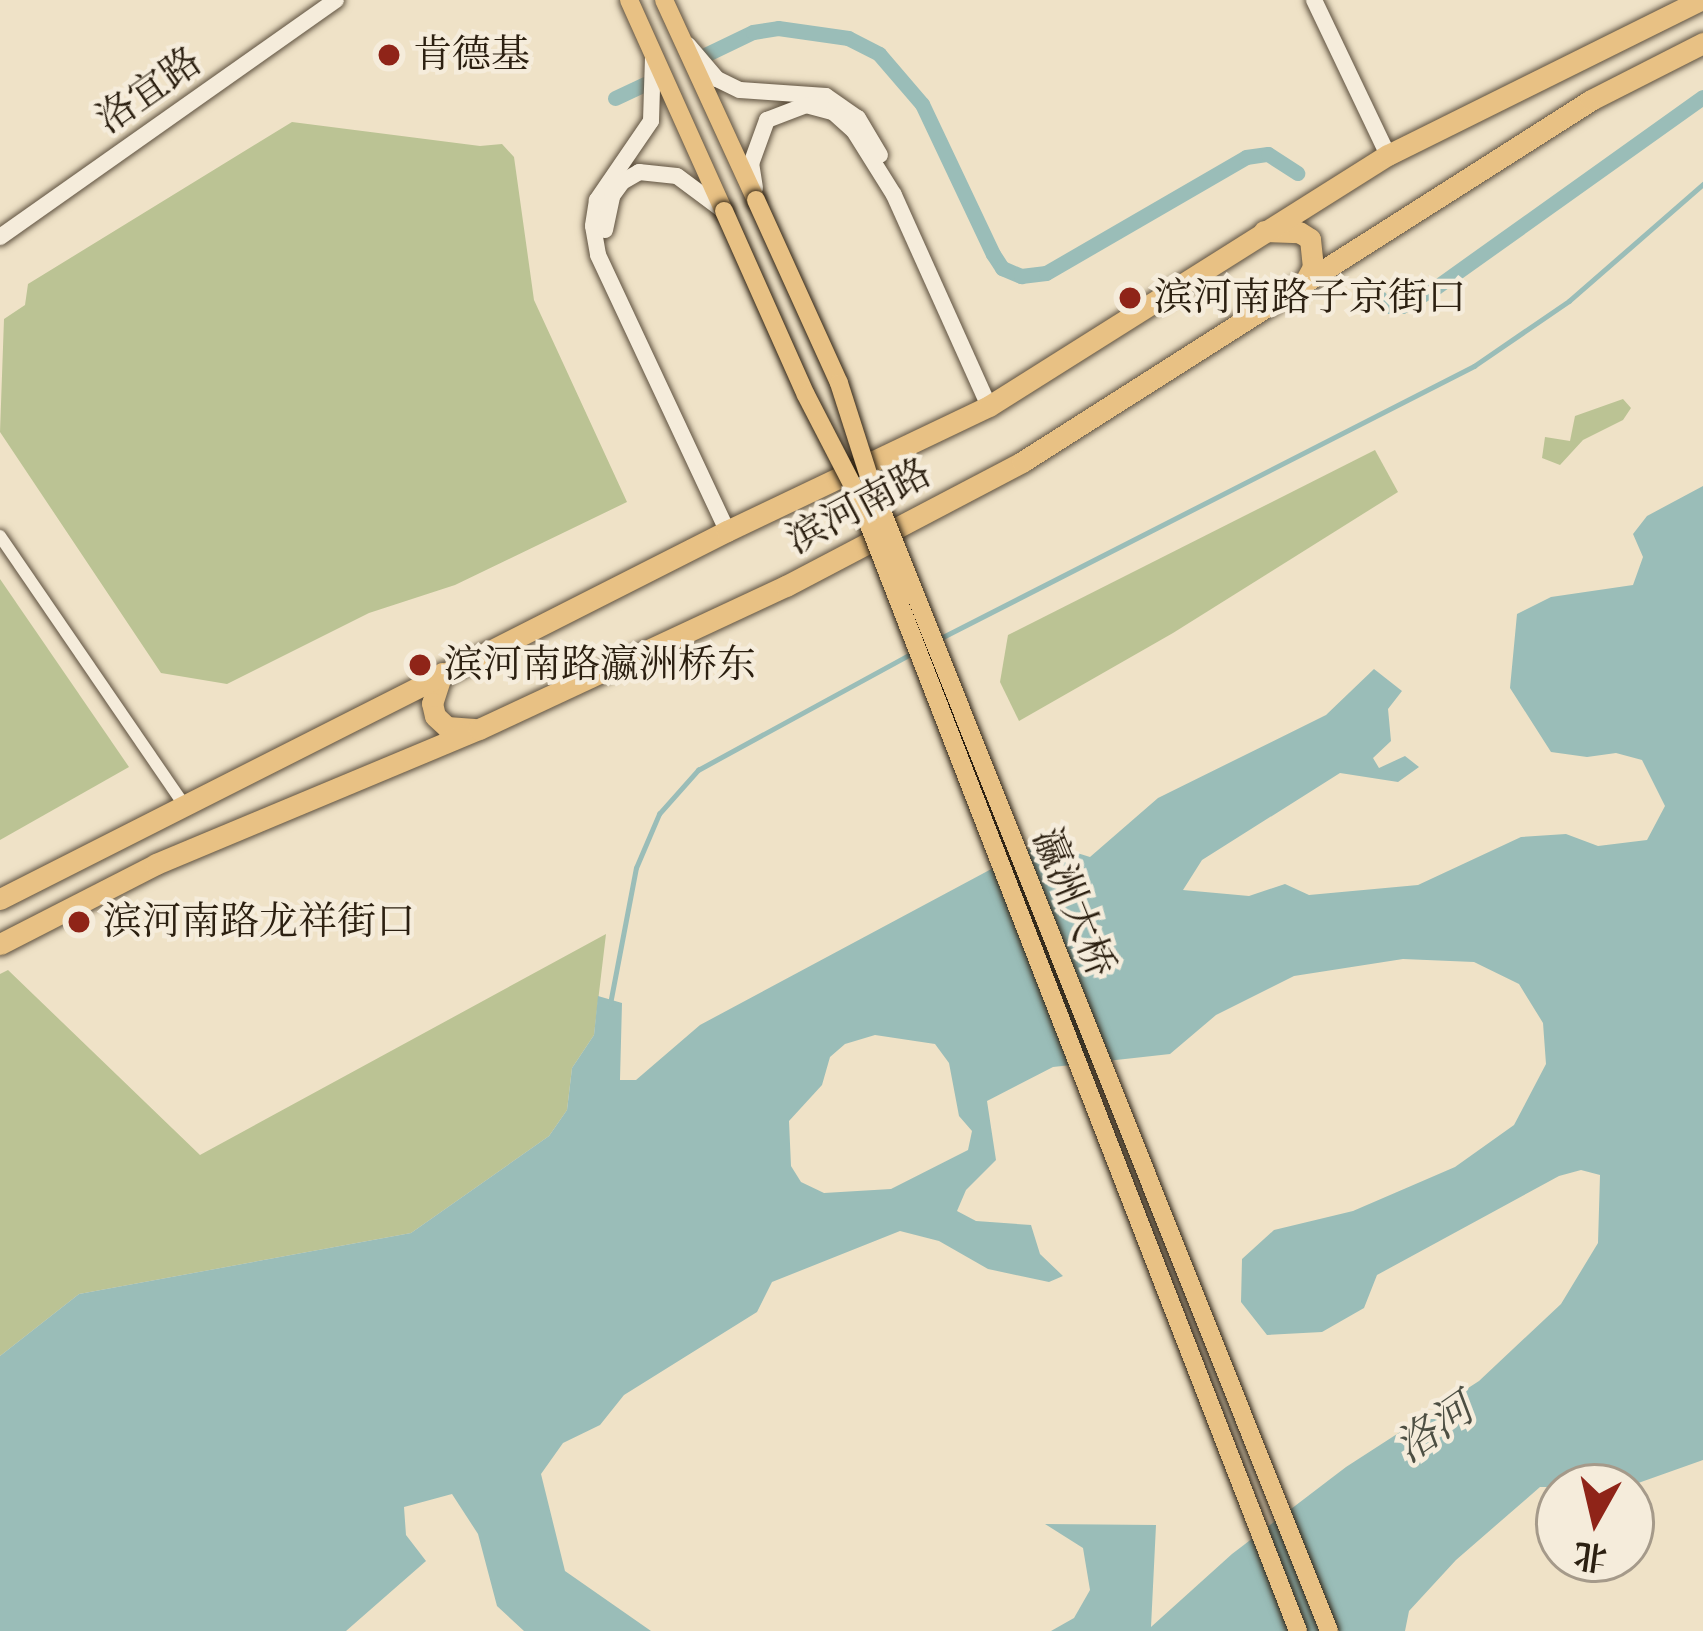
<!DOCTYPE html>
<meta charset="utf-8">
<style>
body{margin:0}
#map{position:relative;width:1703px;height:1631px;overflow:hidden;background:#efe2c7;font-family:Cardo,"Noto Serif SC",serif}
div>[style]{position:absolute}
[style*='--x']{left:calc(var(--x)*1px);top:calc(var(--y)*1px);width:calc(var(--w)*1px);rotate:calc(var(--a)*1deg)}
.green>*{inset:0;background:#bbc394}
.water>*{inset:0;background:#9abdb8}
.stream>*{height:4.5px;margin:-2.25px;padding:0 2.25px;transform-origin:2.25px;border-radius:2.25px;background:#9abdb8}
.canal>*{height:15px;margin:-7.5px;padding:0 7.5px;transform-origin:7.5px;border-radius:7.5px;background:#9abdb8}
.roads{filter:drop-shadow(0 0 3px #5d503e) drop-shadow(0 0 3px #5d503e)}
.street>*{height:12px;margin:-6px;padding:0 6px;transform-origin:6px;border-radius:6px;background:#f5ecdb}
.secondary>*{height:16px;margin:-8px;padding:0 8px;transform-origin:8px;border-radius:8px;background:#f5ecdb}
.primary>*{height:18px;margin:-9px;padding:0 9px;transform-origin:9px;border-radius:9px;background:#e8c184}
.highway>*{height:21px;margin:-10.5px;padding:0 10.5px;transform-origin:10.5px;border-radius:10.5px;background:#e8c184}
.bridges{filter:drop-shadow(0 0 3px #2c2011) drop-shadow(0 0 3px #2c2011)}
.primary-bridge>*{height:18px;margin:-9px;padding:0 9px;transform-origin:9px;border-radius:9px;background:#e8c184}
.dots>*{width:33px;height:33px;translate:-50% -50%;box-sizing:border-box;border:6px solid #f5ecdb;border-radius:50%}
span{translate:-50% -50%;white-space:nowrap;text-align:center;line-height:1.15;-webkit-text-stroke:9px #f5ecdb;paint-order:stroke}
.poi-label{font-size:39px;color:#2c2011}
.left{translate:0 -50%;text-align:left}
.street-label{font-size:39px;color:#2c2011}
.water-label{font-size:42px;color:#4d4f43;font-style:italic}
.north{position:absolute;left:1535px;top:1463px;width:120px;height:120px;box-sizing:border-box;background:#f5ecdb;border:3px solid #a59a8a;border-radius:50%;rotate:188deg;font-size:33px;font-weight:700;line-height:48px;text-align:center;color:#2c2011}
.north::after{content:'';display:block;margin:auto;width:42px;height:54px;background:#8f2418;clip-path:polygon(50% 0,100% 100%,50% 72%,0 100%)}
</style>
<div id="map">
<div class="green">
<i style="clip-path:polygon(292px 122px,480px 146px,502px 144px,514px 157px,534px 300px,627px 502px,455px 585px,369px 613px,227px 684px,161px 673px,0 432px,4px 319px,25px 305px,28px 284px)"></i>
<i style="clip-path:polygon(1623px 399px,1631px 408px,1623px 420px,1583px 440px,1560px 465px,1542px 458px,1545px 437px,1570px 441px,1575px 416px)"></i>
<i style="clip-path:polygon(1375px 450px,1398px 492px,1173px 633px,1019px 721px,1000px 682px,1008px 635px)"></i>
<i style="clip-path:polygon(0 579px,129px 767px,0 840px)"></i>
<i style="clip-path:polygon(606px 934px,594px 1035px,572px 1068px,567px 1110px,549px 1136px,411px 1233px,79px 1294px,0 1356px,0 974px,8px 970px,200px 1155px)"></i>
</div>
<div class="water">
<i style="clip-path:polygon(evenodd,1703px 486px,1703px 1460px,1627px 1487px,1540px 1487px,1456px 1560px,1409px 1611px,1405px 1631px,1051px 1631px,1074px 1618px,1090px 1590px,1083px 1548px,1045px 1524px,1156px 1525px,1151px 1627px,1232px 1554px,1346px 1467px,1479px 1381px,1561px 1304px,1598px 1243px,1600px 1175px,1581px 1170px,1559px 1176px,1377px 1275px,1364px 1308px,1322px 1332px,1267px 1335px,1241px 1302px,1242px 1259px,1274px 1230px,1353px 1211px,1455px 1167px,1514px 1125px,1546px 1064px,1543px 1023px,1519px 984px,1474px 962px,1403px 959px,1294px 976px,1216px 1015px,1170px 1054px,1053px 1067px,987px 1101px,996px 1160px,966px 1190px,957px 1211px,976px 1221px,1031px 1225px,1040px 1254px,1063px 1276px,1049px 1282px,988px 1269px,939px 1241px,900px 1231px,772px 1282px,757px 1312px,624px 1395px,600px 1425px,563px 1443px,541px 1474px,565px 1571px,651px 1631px,524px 1631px,497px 1606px,478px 1534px,452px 1494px,404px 1507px,406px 1535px,426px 1561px,346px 1631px,0 1631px,0 1356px,79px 1294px,411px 1233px,549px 1136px,567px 1110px,572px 1068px,594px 1035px,598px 996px,622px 1003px,620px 1080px,636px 1080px,700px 1025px,1042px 842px,1090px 857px,1158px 798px,1326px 715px,1374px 669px,1402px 691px,1388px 709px,1391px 741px,1373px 758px,1379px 768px,1405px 756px,1419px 767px,1398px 782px,1340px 773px,1202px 860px,1183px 890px,1249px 896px,1285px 884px,1309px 895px,1418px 885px,1521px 837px,1566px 834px,1598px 846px,1647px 840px,1665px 806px,1642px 760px,1616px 753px,1587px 757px,1551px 752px,1510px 688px,1517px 614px,1551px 597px,1633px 585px,1643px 557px,1633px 534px,1647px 516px,1703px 486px,875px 1035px,935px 1044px,949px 1063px,959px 1116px,972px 1131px,968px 1150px,891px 1189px,824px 1193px,801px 1182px,791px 1166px,789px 1121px,822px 1085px,830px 1057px,845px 1044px,875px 1035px)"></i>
</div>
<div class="stream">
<i style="--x:937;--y:640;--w:603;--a:-27.03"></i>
<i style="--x:1474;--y:366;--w:115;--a:-34.4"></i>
<i style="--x:1569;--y:301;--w:178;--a:-41.1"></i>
<i style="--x:610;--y:1004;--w:138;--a:-79.2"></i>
<i style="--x:636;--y:868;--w:59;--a:-66.9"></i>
<i style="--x:659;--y:814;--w:59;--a:-48.4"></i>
<i style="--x:698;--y:770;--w:243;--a:-28.6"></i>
</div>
<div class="canal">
<i style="--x:705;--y:55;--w:53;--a:-25.6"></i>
<i style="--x:753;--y:32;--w:25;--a:-9"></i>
<i style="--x:778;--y:28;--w:71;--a:8.1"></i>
<i style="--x:848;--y:38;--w:35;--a:27"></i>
<i style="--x:879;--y:54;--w:66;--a:49.3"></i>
<i style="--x:922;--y:104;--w:166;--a:64.7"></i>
<i style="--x:993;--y:254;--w:17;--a:57"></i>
<i style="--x:1002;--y:268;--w:21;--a:23"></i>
<i style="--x:1021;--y:276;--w:25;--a:-7"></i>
<i style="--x:1046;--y:273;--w:231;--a:-30.1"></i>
<i style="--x:1246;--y:157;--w:22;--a:-8"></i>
<i style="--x:1268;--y:154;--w:35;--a:33"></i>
<i style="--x:615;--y:98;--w:33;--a:-25"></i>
<i style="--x:1373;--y:290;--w:21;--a:49"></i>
<i style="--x:1387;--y:306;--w:15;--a:0"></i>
<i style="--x:1402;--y:306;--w:38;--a:-29"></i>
<i style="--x:1435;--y:288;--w:329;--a:-35.5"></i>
</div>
<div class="roads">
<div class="street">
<i style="--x:0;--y:536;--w:324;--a:55.6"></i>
</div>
<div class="secondary">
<i style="--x:1314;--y:0;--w:172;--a:64.5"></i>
<i style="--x:688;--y:45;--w:45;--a:49.5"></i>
<i style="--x:717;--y:79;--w:25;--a:26"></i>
<i style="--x:740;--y:90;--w:86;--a:4"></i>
<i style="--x:826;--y:96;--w:39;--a:35"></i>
<i style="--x:858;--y:118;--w:43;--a:59.3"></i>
<i style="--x:653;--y:57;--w:64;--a:91.8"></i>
<i style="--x:651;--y:121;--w:96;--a:124.4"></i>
<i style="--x:597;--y:200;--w:26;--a:99"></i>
<i style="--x:593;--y:226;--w:29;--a:80"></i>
<i style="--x:598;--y:255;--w:305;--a:64.9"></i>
<i style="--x:755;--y:188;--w:24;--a:-99"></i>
<i style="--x:751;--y:164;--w:47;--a:-70"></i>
<i style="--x:767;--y:120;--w:42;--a:-21"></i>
<i style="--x:806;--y:105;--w:28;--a:15"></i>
<i style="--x:833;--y:112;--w:28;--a:42"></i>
<i style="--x:854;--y:131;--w:75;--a:58"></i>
<i style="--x:894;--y:195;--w:231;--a:65.8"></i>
<i style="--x:605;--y:230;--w:35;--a:-78"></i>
<i style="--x:612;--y:196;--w:17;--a:-54"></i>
<i style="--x:622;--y:182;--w:20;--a:-30"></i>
<i style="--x:639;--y:172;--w:38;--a:6"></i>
<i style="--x:677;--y:176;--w:59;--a:36.7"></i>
<i style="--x:0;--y:237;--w:411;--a:-35.2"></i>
</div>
<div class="primary">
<i style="--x:629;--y:0;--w:231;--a:65.8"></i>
<i style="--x:664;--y:0;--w:220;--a:65.3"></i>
</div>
<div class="highway">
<i style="--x:1264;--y:231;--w:35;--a:2"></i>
<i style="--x:1299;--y:232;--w:13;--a:32"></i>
<i style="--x:1310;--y:239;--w:28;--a:84"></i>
<i style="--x:1313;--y:267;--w:18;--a:119"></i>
<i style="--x:442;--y:673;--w:32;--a:108"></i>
<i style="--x:432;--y:703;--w:13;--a:77"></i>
<i style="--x:435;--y:716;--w:16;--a:43"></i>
<i style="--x:447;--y:727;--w:27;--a:4"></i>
<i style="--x:0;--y:899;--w:815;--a:-26.85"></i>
<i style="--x:727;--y:531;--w:290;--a:-25.5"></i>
<i style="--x:989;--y:406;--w:471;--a:-32.2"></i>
<i style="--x:1388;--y:155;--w:348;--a:-26.4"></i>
<i style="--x:0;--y:944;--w:175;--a:-27.1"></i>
<i style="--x:156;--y:864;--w:350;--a:-22.7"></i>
<i style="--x:479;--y:729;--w:339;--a:-25"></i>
<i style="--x:786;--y:586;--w:267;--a:-27.7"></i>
<i style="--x:1022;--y:462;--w:674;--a:-32.46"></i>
<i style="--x:1591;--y:100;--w:126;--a:-27"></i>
</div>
</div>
<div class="bridges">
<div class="primary-bridge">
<i style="--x:756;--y:200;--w:201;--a:65.6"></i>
<i style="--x:839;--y:383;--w:108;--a:72.2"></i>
<i style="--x:872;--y:486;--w:1233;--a:68.24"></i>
<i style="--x:724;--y:211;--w:201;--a:66"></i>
<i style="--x:806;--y:395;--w:111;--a:62.7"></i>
<i style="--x:857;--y:494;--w:1220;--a:68.8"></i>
</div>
</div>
<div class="dots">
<i style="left:389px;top:55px;background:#8f2418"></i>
<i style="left:1130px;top:298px;background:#8f2418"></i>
<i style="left:420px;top:665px;background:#8f2418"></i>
<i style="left:79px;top:922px;background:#8f2418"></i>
</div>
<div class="poi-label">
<span class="left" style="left:413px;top:55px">肯德基</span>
<span class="left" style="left:1154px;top:298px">滨河南路子京街口</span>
<span class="left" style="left:444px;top:665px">滨河南路瀛洲桥东</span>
<span class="left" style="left:103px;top:922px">滨河南路龙祥街口</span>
</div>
<div class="street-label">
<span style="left:149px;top:91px;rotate:-35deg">洛宜路</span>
<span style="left:859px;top:507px;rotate:-28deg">滨河南路</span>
<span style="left:1073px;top:903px;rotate:68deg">瀛洲大桥</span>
</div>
<div class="water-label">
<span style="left:1435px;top:1429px;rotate:-35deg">洛河</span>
</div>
<div class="north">北</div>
</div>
